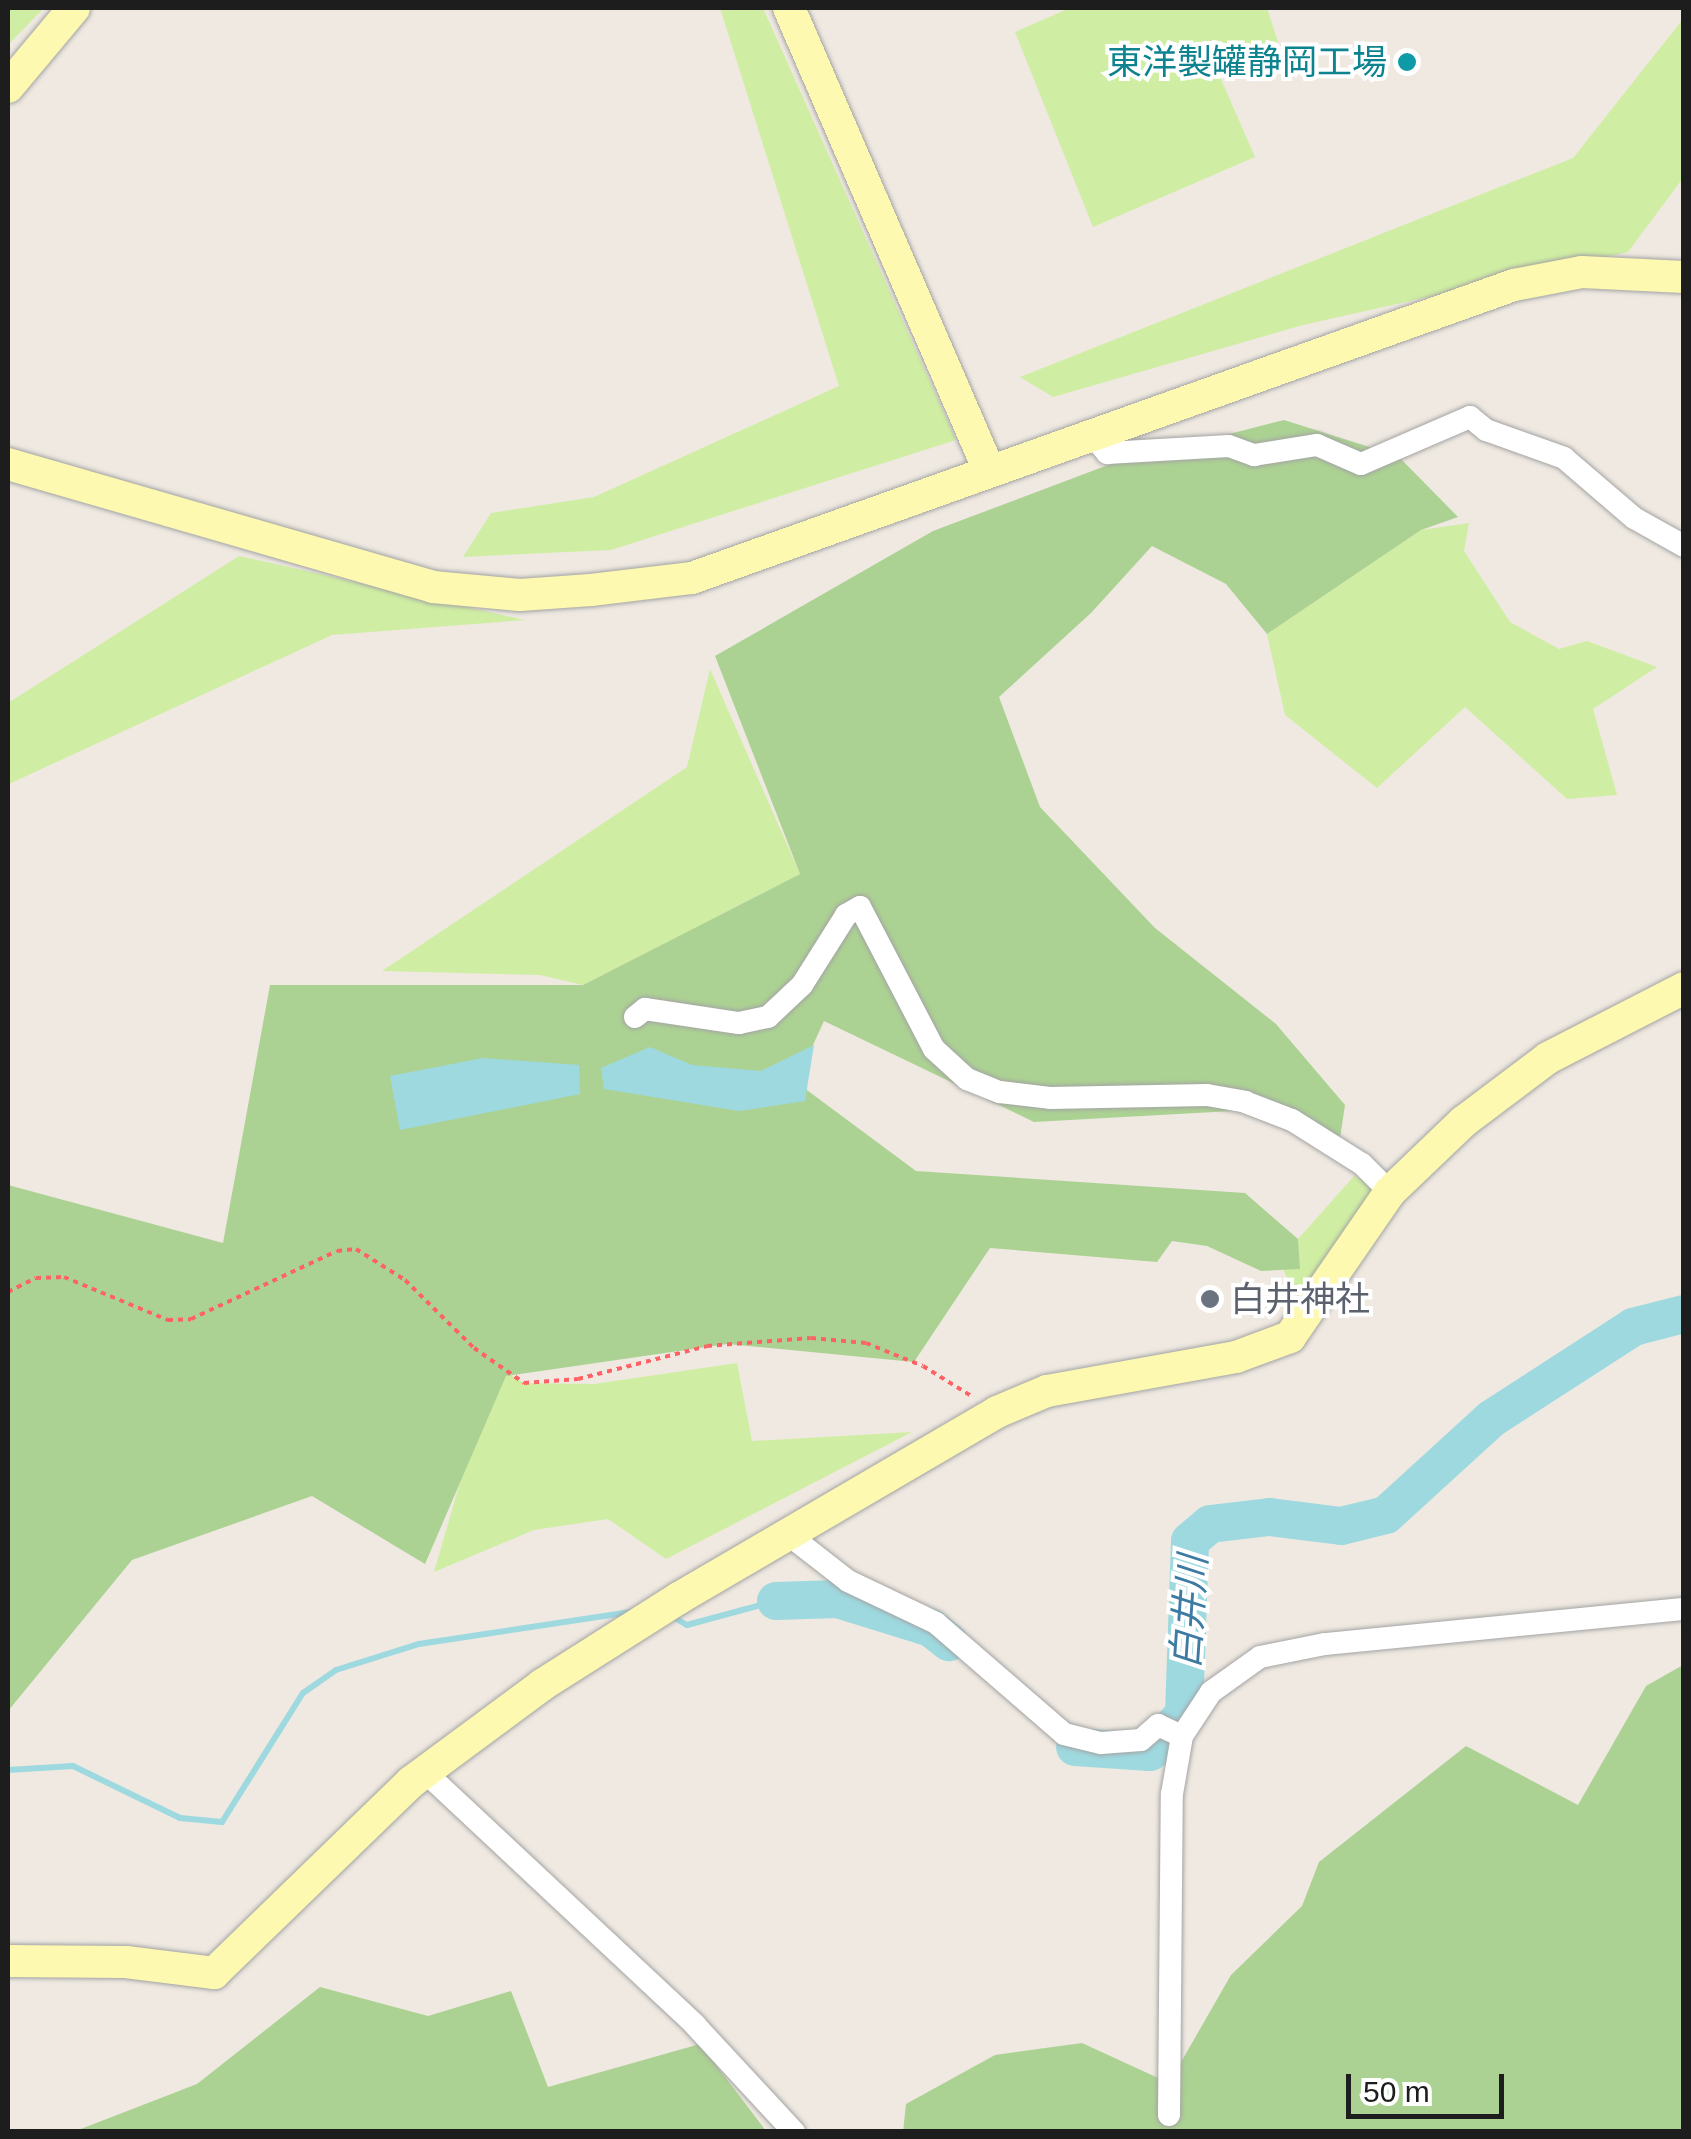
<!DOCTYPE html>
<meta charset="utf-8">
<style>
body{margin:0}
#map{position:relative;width:1691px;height:2139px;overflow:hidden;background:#efe9e1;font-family:Helvetica,"Noto Sans JP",sans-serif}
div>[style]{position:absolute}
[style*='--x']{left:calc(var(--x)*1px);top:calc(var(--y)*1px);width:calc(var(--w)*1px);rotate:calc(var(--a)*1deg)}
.grass>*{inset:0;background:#d0eea3}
.forest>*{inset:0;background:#acd293}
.water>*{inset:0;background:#9ed9e0}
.stream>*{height:6px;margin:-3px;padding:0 3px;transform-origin:3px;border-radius:3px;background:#9ed9e0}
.river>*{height:38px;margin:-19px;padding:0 19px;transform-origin:19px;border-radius:19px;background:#9ed9e0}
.path>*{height:4px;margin-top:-2px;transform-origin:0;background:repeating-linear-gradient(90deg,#ff6264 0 5px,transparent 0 10px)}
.roads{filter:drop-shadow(0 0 2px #a4a4a4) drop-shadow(0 0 2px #a4a4a4)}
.street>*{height:22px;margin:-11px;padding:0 11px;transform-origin:11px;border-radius:11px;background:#fff}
.secondary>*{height:32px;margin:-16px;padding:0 16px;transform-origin:16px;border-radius:16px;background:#fef9b0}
.dots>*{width:28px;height:28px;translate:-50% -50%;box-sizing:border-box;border:5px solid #fff;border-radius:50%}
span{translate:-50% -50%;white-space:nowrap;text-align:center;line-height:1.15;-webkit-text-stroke:8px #fff;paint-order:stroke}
.culture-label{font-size:35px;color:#0d838f}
.right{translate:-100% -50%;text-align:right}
.worship-label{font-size:35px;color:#5b616d}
.left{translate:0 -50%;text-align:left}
.water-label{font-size:38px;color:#3d7ba3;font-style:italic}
.frame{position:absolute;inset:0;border:10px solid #1d1d1d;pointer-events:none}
.scale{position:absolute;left:1346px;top:2074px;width:158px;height:45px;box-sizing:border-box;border:5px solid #1d1d1d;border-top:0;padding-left:12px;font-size:30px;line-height:35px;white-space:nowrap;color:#1d1d1d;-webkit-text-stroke:8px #fff;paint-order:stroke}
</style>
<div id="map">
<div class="grass">
<i style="clip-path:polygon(8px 8px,44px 8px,8px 45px)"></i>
<i style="clip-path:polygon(720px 8px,763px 8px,956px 440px,611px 550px,463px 557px,491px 513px,594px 497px,839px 386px)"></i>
<i style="clip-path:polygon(1070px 8px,1267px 8px,1278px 42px,1217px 70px,1255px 157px,1093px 227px,1015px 32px)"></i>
<i style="clip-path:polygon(1683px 19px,1683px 178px,1628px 252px,1303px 325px,1053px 397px,1020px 377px,1573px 158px)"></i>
<i style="clip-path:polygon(1469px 523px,1464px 551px,1510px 622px,1559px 649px,1587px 641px,1657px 667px,1593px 709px,1617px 795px,1567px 799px,1465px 707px,1377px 788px,1285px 715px,1267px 634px,1421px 530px)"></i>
<i style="clip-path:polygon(239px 556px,525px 620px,332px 635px,9px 784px,8px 703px)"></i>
<i style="clip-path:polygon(710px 669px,800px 874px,583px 985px,540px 975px,382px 971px,687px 767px)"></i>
<i style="clip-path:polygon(1354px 1176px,1379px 1188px,1302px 1303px,1283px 1270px,1299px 1268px,1298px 1239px)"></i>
<i style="clip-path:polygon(737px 1363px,752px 1441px,912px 1432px,666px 1559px,608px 1519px,534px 1530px,434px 1572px,494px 1365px,524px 1383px,594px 1384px)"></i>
</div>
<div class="forest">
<i style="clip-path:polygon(1284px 420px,1398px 456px,1458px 517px,1421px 530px,1267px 634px,1226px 584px,1152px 546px,1091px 613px,999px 697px,1040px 807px,1155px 928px,1276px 1024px,1345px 1105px,1339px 1145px,1292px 1120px,1232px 1111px,1034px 1122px,824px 1021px,796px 1082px,916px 1171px,1245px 1193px,1298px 1239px,1300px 1269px,1261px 1271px,1207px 1246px,1172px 1241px,1157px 1262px,990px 1248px,914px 1362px,727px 1344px,506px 1376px,425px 1564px,312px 1496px,132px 1560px,8px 1711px,8px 1185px,223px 1243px,270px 985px,583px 985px,800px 874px,715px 656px,933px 531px,1108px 465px)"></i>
<i style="clip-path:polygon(1683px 1665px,1683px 2131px,903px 2132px,906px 2104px,995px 2055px,1082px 2043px,1169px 2083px,1231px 1975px,1302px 1906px,1319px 1862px,1466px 1746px,1578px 1805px,1646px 1686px)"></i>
<i style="clip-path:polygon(320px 1987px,428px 2016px,511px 1991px,548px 2087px,700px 2044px,766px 2131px,73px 2132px,197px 2084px)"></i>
</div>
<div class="water">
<i style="clip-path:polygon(814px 1045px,805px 1101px,739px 1111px,604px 1089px,601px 1068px,650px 1047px,692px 1065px,761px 1071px)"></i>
<i style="clip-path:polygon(483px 1058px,579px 1065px,580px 1094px,400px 1130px,390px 1076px)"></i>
</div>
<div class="stream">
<i style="--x:673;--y:1617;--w:16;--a:30"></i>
<i style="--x:687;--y:1625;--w:92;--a:-15.1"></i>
<i style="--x:8;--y:1770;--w:65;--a:-3.5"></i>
<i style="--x:73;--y:1766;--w:119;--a:25.9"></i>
<i style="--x:180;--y:1818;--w:42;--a:5.4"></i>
<i style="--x:222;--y:1822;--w:152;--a:-57.9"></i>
<i style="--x:303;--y:1693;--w:40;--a:-34.9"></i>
<i style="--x:336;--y:1670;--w:87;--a:-17.4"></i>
<i style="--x:419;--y:1644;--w:214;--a:-8.6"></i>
</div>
<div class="river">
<i style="--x:776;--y:1601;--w:62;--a:-1.8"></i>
<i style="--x:838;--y:1599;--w:97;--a:17.3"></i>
<i style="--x:931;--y:1628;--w:23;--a:38"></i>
<i style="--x:1075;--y:1747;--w:75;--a:3.8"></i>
<i style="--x:1150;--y:1752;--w:51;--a:-48.2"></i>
<i style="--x:1184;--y:1714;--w:173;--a:-88"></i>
<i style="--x:1190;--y:1541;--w:26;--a:-40"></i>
<i style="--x:1210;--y:1524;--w:60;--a:-6.7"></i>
<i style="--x:1270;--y:1517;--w:72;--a:7.2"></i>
<i style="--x:1341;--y:1526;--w:46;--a:-13.7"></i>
<i style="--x:1386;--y:1515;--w:142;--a:-42.4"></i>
<i style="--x:1491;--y:1419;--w:169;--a:-32.9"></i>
<i style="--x:1633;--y:1327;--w:53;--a:-14.3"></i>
</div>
<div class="path">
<i style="--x:8;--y:1292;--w:31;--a:-27"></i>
<i style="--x:36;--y:1278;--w:28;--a:-2"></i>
<i style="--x:64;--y:1277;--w:113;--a:22.5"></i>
<i style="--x:168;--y:1320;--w:23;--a:-2"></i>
<i style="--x:191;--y:1319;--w:161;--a:-25"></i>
<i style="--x:337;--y:1251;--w:19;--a:-6"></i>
<i style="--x:356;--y:1249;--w:58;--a:32.3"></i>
<i style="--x:405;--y:1280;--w:97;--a:44.6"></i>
<i style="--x:474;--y:1348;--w:61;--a:35"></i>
<i style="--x:524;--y:1383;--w:54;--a:-4.2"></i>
<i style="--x:578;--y:1379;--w:133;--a:-14.3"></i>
<i style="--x:707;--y:1346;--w:104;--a:-4.4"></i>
<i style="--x:811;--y:1338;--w:55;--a:5.2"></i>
<i style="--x:866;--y:1343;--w:61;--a:22"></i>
<i style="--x:923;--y:1366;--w:59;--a:31.8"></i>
</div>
<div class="roads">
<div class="street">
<i style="--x:1089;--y:432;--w:28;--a:49"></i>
<i style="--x:1107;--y:453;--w:122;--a:-3.3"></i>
<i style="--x:1229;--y:446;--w:27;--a:20"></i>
<i style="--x:1254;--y:455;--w:64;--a:-9"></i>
<i style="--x:1317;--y:445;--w:48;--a:23.4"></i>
<i style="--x:1361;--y:464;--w:119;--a:-23.3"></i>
<i style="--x:1470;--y:417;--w:21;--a:39"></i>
<i style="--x:1486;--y:430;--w:83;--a:19.7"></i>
<i style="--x:1564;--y:458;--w:92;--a:40.6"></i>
<i style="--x:1634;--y:518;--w:57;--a:29.2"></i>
<i style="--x:635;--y:1017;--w:13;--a:-39"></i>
<i style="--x:645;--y:1009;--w:95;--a:8.5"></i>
<i style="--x:739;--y:1023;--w:30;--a:-12"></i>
<i style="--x:768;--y:1017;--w:47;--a:-43.3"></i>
<i style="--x:802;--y:985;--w:83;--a:-57.8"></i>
<i style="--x:846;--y:915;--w:16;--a:-30"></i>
<i style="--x:860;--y:907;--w:160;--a:62.5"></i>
<i style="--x:934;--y:1049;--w:45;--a:42.3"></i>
<i style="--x:967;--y:1079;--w:35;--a:22"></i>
<i style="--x:1000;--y:1092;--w:50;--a:6.8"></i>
<i style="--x:1050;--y:1098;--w:157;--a:-1.1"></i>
<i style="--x:1207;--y:1095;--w:39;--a:10"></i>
<i style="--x:1245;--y:1102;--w:50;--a:21"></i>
<i style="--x:1292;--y:1120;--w:83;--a:32.2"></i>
<i style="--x:1362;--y:1164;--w:40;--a:45"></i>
<i style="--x:789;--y:1535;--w:75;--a:37.9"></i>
<i style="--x:848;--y:1581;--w:98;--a:25.5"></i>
<i style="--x:936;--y:1623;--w:169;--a:40.9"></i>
<i style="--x:1064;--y:1734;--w:38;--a:14"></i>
<i style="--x:1101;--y:1743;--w:40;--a:-4.3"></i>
<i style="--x:1141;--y:1740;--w:23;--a:-41"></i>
<i style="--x:1158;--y:1725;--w:26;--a:25"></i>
<i style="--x:425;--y:1772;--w:370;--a:43.1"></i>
<i style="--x:695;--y:2025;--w:146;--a:47.2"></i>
<i style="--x:1169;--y:2115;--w:321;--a:-89.5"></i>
<i style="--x:1172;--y:1794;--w:59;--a:-80.2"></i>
<i style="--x:1182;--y:1736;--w:53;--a:-56.6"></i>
<i style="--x:1211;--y:1692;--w:60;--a:-35.5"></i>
<i style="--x:1260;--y:1657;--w:66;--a:-11.3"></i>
<i style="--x:1325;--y:1644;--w:361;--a:-5.6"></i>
</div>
<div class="secondary">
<i style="--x:789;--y:8;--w:501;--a:66.61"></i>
<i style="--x:8;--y:87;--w:103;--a:-50.1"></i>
<i style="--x:8;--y:464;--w:442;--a:16.1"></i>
<i style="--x:433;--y:587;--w:87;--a:5.3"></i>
<i style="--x:520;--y:595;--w:71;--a:-4"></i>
<i style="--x:591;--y:590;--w:102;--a:-6.8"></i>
<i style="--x:692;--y:578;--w:873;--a:-19.62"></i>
<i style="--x:1514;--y:285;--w:69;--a:-10.8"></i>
<i style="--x:1582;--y:272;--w:102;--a:2.8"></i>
<i style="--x:8;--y:1961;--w:118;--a:0.5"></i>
<i style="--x:126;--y:1962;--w:89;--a:7.1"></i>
<i style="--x:214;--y:1973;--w:274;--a:-44.1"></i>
<i style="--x:411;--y:1782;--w:163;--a:-36.5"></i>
<i style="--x:542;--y:1685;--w:162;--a:-32.4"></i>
<i style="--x:679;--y:1598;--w:368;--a:-30.3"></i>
<i style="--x:997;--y:1412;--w:54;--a:-22.8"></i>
<i style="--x:1047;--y:1391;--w:192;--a:-10.2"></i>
<i style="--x:1236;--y:1357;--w:58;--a:-20.3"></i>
<i style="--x:1290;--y:1337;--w:176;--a:-55.4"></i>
<i style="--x:1390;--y:1192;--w:101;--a:-43.8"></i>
<i style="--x:1463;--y:1122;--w:106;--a:-37"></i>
<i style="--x:1548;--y:1058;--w:153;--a:-27.2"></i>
</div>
</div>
<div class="dots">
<i style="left:1407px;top:62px;background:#0f9aa8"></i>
<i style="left:1210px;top:1299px;background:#6b7280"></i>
</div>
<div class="culture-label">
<span class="right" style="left:1387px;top:62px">東洋製罐静岡工場</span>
</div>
<div class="worship-label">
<span class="left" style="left:1230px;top:1299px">白井神社</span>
</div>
<div class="water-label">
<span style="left:1190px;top:1612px;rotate:-86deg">白井川</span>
</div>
<div class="frame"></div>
<div class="scale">50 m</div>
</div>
